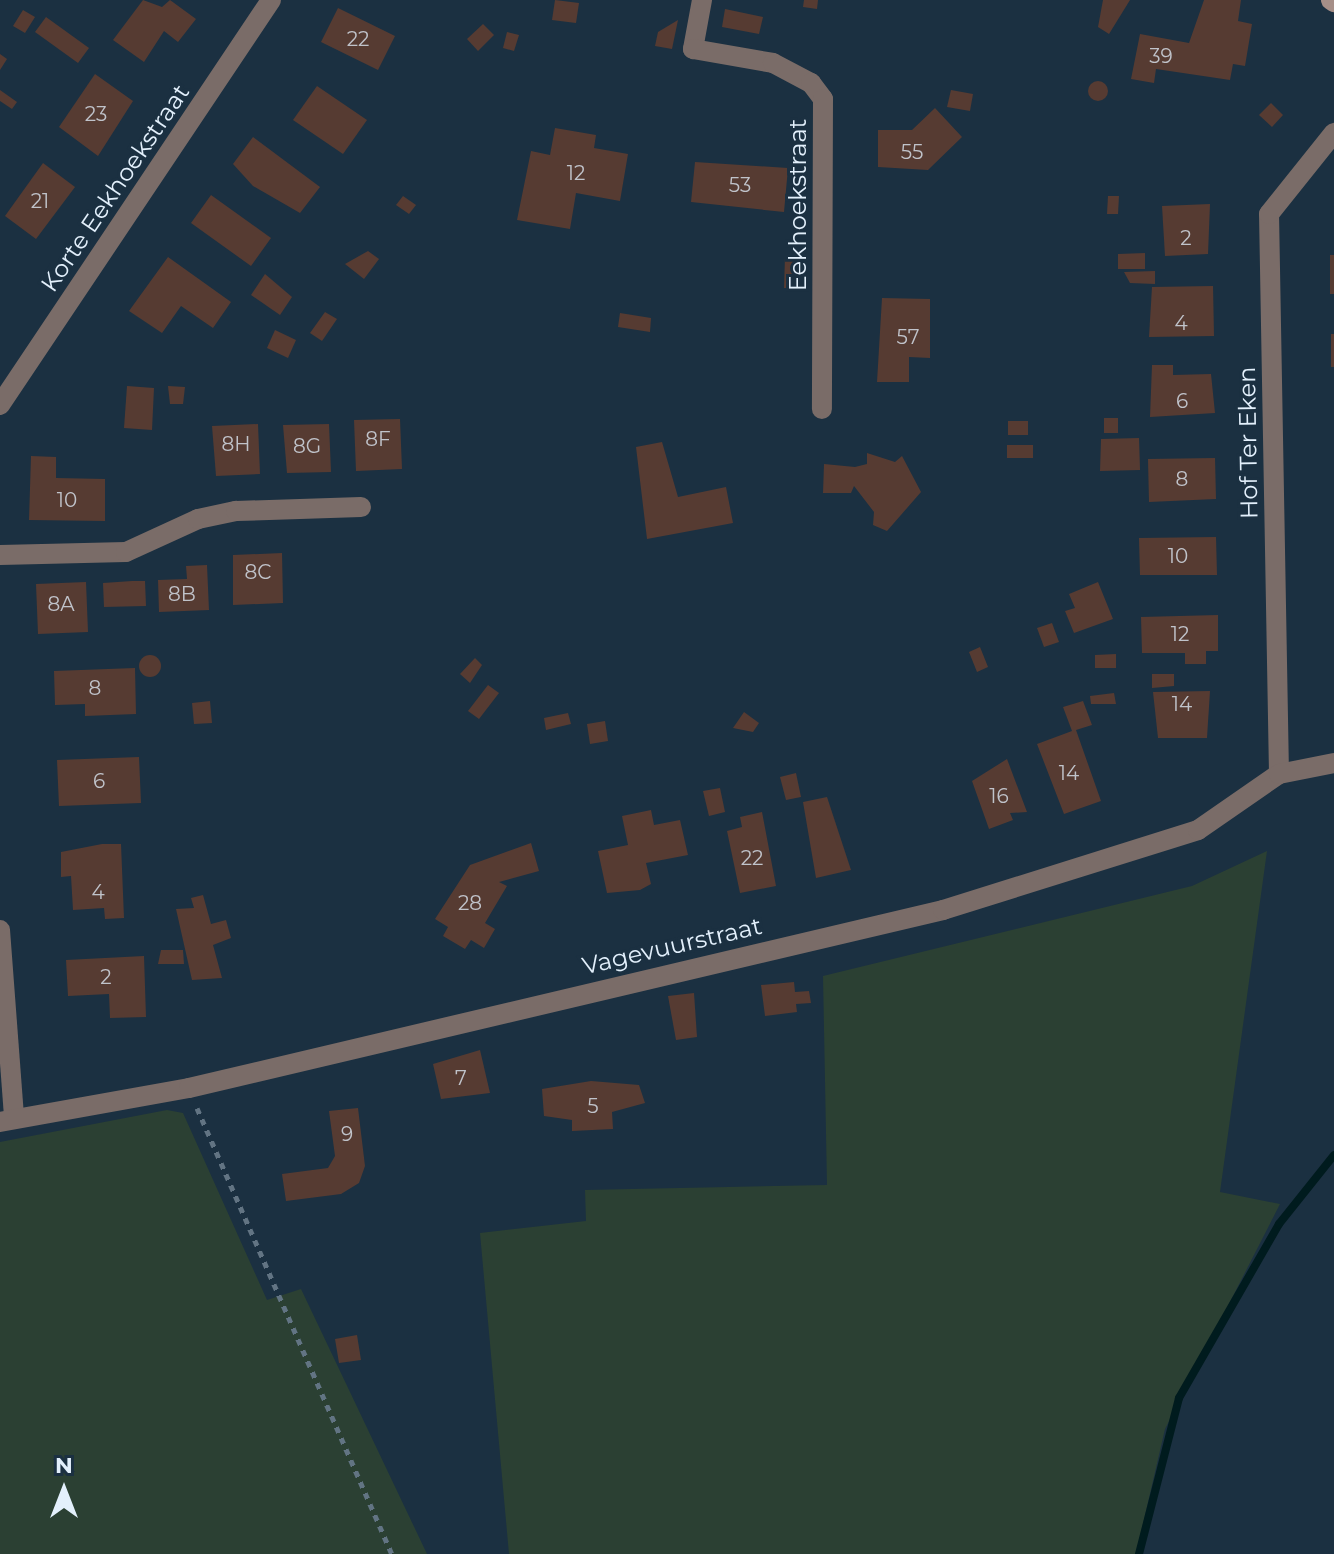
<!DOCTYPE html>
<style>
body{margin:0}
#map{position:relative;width:1334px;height:1554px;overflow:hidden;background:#1b3041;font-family:Montserrat,sans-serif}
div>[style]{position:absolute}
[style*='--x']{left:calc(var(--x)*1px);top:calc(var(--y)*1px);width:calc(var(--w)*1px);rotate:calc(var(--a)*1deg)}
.green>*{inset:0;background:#2b4033}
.stream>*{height:8px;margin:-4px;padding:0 4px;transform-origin:4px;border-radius:4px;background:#001b1e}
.building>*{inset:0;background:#563b32}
.round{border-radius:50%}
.path>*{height:5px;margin-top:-2.5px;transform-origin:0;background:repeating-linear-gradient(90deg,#627483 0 6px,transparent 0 12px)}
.street>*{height:20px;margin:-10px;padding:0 10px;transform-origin:10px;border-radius:10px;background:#7a6c68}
.secondary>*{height:20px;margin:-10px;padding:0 10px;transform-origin:10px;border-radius:10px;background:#a68f88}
span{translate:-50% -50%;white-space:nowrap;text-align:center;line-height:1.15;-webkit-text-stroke:6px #1b3041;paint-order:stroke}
.number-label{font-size:20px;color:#c0c3ca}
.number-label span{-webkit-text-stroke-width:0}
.street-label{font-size:24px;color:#e3f0fc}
.north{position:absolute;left:24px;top:1450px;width:80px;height:80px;-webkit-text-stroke:6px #1b3041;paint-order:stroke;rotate:0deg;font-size:22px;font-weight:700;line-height:32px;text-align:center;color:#e3f0fc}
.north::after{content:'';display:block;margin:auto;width:28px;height:36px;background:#e3f0fc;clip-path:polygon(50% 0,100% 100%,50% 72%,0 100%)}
</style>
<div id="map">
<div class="green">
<i style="clip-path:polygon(1267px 851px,1220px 1192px,1280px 1204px,1165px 1429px,1136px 1554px,509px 1554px,480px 1233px,586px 1221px,585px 1190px,827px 1185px,823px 976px,1192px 886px)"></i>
<i style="clip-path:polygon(167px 1110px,183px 1113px,267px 1300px,301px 1289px,427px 1554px,0 1554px,0 1142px)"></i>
</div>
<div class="stream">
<i style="--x:1139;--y:1554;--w:161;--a:-75.6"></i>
<i style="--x:1179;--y:1398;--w:201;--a:-60.1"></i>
<i style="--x:1279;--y:1224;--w:88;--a:-51.4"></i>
</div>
<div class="building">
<i style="clip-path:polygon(143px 0,162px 7px,170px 0,196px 19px,178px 42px,164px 31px,144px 62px,113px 40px)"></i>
<i style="clip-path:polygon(555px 0,579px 3px,576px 23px,552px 20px)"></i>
<i style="clip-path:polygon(804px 0,818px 0,817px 9px,803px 7px)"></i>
<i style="clip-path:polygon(1103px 0,1130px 0,1109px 34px,1098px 27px)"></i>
<i style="clip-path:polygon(1204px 0,1241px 0,1238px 21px,1252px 24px,1245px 66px,1233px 64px,1230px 80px,1156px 69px,1154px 83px,1131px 79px,1140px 34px,1189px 43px)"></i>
<i style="clip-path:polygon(338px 8px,395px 36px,378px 70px,321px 42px)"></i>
<i style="clip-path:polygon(725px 9px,763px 17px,759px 34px,722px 27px)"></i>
<i style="clip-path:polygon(23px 10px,35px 17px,25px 33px,13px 26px)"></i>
<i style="clip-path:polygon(46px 17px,89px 48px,78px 63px,35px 32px)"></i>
<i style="clip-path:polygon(678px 20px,672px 49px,655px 46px,658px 32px)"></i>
<i style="clip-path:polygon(483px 24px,494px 35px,478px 51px,467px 39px)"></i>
<i style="clip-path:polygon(507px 32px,519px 35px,514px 51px,503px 48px)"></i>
<i style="clip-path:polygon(0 54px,7px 59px,0 70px)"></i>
<i style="clip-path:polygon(95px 74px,133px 101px,98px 156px,59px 127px)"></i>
<i class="round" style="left:1088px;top:81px;width:20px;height:20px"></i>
<i style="clip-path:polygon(317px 86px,367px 120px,343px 154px,293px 120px)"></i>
<i style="clip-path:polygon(0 90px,17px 102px,12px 109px,0 101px)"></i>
<i style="clip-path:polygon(951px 90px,973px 94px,970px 111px,947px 107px)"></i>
<i style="clip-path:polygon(1271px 103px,1283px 115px,1272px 127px,1259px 115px)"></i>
<i style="clip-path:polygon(935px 108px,962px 137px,928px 170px,878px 167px,878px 130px,912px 130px)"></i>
<i style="clip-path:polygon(555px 128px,596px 135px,594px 148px,628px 154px,620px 201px,576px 193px,570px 229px,517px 220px,531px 151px,550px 155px)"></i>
<i style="clip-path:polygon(253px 137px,320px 187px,300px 213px,253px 186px,233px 164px)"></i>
<i style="clip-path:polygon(695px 162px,788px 168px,784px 212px,691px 202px)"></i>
<i style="clip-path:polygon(43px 163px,75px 187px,36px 239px,5px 216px)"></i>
<i style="clip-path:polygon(211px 195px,271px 238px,251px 266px,191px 223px)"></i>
<i style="clip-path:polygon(403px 196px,416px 205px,409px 214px,396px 205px)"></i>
<i style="clip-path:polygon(1108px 196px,1119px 196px,1118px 214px,1107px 214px)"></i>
<i style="clip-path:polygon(1210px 204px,1208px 254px,1165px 256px,1162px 206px)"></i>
<i style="clip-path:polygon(368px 251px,379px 259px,364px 279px,345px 264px)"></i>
<i style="clip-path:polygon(1145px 253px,1145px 269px,1118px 269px,1118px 254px)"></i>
<i style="clip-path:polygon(1330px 255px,1334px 255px,1334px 294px,1330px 294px)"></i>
<i style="clip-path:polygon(785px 256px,799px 256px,798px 288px,784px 288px)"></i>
<i style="clip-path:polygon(168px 257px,231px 302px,213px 328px,181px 306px,162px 333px,129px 311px)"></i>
<i style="clip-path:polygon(1155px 271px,1155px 284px,1130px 283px,1124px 272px)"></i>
<i style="clip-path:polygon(265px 274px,292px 297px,280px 315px,251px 295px)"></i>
<i style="clip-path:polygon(1213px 286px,1214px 336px,1149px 337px,1152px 287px)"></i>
<i style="clip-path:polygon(882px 298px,930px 299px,930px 358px,909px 357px,909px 382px,877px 382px)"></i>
<i style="clip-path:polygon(325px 312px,337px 319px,322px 341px,310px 333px)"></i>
<i style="clip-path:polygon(620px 313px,651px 318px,650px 332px,618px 327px)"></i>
<i style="clip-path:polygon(275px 330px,296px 340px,288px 358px,267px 348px)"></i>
<i style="clip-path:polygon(1331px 334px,1334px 334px,1334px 367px,1331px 367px)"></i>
<i style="clip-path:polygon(1152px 365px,1173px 365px,1173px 375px,1211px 374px,1215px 413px,1150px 417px)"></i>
<i style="clip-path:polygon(127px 386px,154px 388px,152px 430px,124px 428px)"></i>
<i style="clip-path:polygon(168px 386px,185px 387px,183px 404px,170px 404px)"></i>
<i style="clip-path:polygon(1104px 418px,1118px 418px,1118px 433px,1104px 433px)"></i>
<i style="clip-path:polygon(400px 419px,402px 469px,356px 471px,354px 420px)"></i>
<i style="clip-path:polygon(1008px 421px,1028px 421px,1028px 435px,1008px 435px)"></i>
<i style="clip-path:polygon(258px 424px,260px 474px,216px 476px,212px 426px)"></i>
<i style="clip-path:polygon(329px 424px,331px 472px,287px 473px,283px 425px)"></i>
<i style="clip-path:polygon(1139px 438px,1140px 470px,1100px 471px,1101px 439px)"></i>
<i style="clip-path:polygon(662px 442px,678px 497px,726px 487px,733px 523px,647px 539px,636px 447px)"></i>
<i style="clip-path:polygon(1007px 445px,1033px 445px,1033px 458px,1007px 458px)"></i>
<i style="clip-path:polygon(867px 453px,895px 462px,902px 456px,921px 492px,887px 531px,873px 525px,874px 512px,854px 486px,851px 493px,823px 493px,824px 464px,855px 467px,867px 464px)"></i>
<i style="clip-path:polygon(31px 456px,56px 457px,56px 478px,105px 479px,105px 521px,29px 520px)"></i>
<i style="clip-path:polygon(1215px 458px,1216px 499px,1149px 502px,1148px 459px)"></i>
<i style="clip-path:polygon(1216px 537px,1217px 575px,1140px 575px,1139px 538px)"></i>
<i style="clip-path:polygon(282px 553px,283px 603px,233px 605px,233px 555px)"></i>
<i style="clip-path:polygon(207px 565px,209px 610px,159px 612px,158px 580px,187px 579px,186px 566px)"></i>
<i style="clip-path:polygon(132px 581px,145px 581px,146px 606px,104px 607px,103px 583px)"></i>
<i style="clip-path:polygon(86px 582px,88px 632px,38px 634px,36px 584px)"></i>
<i style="clip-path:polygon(1098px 582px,1113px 619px,1074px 633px,1065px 611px,1075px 608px,1069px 594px)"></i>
<i style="clip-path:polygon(1218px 615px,1218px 651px,1206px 651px,1206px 664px,1185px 664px,1185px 653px,1142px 653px,1141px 617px)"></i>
<i style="clip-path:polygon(1052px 623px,1059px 642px,1044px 647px,1037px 628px)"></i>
<i style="clip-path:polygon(980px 647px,988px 667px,977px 672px,969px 652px)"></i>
<i style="clip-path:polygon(1116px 654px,1116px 668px,1095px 668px,1095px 655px)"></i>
<i class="round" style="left:139px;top:655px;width:22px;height:22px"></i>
<i style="clip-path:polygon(475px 658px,482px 665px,470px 683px,460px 674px)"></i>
<i style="clip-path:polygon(135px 668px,136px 714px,85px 716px,85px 704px,55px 705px,54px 671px)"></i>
<i style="clip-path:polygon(1152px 674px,1174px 674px,1174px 686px,1152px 688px)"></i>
<i style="clip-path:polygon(488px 685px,499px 693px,479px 719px,468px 711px)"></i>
<i style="clip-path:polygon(1210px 691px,1207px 738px,1158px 738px,1153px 692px)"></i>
<i style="clip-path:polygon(1114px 693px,1116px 704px,1091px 704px,1090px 696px)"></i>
<i style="clip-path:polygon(210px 701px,212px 723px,194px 724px,192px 703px)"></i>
<i style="clip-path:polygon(1083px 701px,1092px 725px,1076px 730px,1101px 801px,1064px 814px,1037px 744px,1072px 731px,1063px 707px)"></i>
<i style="clip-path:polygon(744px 712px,759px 723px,753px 732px,733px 728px)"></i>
<i style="clip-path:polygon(568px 713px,571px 724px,546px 730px,544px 718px)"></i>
<i style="clip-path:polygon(605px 721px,608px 741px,590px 744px,587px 724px)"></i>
<i style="clip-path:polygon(139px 757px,141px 803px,59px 806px,57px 760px)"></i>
<i style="clip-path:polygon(1007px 759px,1027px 812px,1010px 813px,1013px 820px,989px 829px,972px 781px)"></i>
<i style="clip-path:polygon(796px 773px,801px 797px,786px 800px,780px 777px)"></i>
<i style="clip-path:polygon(720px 788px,725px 812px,709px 816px,703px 791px)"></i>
<i style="clip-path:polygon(827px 797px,851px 870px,816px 878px,803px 802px)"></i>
<i style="clip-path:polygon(651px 810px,654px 825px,680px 820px,688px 855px,646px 863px,651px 884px,640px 890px,607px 893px,598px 851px,628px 845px,622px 816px)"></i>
<i style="clip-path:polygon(762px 812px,776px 886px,740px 893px,727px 831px,742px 827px,740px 817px)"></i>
<i style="clip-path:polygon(531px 843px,539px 871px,499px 882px,507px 886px,485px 923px,495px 929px,484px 948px,471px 940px,465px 949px,443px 936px,448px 927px,435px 919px,470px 865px)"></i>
<i style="clip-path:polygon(102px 844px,121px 844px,124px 918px,105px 919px,104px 908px,73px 910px,71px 876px,61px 877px,61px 852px)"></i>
<i style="clip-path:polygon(203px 895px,211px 924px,226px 920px,231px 938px,213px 945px,222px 978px,192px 980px,176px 909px,194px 908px,191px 898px)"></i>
<i style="clip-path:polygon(161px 950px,183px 950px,184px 964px,158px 964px)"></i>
<i style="clip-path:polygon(144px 956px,146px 1017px,110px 1018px,109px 994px,68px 996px,66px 960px)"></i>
<i style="clip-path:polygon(794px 982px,795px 992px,809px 991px,811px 1003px,796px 1004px,797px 1012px,765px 1016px,761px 985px)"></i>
<i style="clip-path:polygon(694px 993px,697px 1037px,676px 1040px,668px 996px)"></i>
<i style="clip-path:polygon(480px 1050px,490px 1093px,441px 1099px,433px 1064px)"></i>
<i style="clip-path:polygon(591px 1081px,639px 1085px,645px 1103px,612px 1112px,613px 1129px,572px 1131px,572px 1120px,544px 1116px,542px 1089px)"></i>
<i style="clip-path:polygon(358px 1108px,365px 1166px,359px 1183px,341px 1194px,286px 1201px,282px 1174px,328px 1168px,335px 1156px,329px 1111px)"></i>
<i style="clip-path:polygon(357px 1335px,361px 1360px,339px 1363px,335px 1339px)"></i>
</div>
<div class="path">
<i style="--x:197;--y:1108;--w:487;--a:66.4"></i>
</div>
<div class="street">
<i style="--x:702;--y:0;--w:50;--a:100.4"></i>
<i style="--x:693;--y:49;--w:81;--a:9.9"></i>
<i style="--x:773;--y:63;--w:43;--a:27.8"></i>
<i style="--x:811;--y:83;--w:20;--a:53"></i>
<i style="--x:823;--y:99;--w:310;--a:90.2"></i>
<i style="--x:0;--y:405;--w:487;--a:-56.2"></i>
<i style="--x:0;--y:555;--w:126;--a:-1.4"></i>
<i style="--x:126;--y:552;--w:79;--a:-24.6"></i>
<i style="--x:198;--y:519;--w:39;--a:-12"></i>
<i style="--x:236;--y:511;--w:125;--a:-1.8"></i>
<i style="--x:1279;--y:774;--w:560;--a:-91.02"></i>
<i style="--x:1269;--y:214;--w:104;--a:-51.3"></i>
<i style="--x:0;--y:930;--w:188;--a:85.7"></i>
<i style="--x:0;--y:1122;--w:192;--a:-10.2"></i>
<i style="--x:189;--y:1088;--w:775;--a:-13.28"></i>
<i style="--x:943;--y:910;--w:267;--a:-17.4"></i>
<i style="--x:1198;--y:830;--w:98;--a:-34.7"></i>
<i style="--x:1279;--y:774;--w:56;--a:-11.3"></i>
</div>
<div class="secondary">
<i style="--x:1331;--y:0;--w:4;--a:34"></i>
</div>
<div class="number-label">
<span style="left:358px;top:39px">22</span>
<span style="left:1161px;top:56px">39</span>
<span style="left:96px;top:114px">23</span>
<span style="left:912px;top:152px">55</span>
<span style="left:576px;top:173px">12</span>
<span style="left:740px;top:185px">53</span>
<span style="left:40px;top:201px">21</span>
<span style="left:1186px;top:238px">2</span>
<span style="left:1181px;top:323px">4</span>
<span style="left:908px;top:337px">57</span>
<span style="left:1182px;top:401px">6</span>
<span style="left:378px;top:439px">8F</span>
<span style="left:236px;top:444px">8H</span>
<span style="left:307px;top:446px">8G</span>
<span style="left:1182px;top:479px">8</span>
<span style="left:67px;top:500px">10</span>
<span style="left:1178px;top:556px">10</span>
<span style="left:258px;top:572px">8C</span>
<span style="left:182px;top:594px">8B</span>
<span style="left:61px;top:604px">8A</span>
<span style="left:1180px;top:634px">12</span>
<span style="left:95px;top:688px">8</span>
<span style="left:1182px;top:704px">14</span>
<span style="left:1069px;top:773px">14</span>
<span style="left:99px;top:781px">6</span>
<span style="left:999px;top:796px">16</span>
<span style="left:752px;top:858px">22</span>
<span style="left:98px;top:892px">4</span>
<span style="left:470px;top:903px">28</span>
<span style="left:106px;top:977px">2</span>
<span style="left:461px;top:1078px">7</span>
<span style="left:593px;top:1106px">5</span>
<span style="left:347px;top:1134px">9</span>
</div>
<div class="street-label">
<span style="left:115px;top:188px;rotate:-56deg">Korte Eekhoekstraat</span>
<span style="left:798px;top:205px;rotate:-90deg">Eekhoekstraat</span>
<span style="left:1248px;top:443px;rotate:-91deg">Hof Ter Eken</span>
<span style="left:672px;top:946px;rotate:-13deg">Vagevuurstraat</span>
</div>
<div class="north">N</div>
</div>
